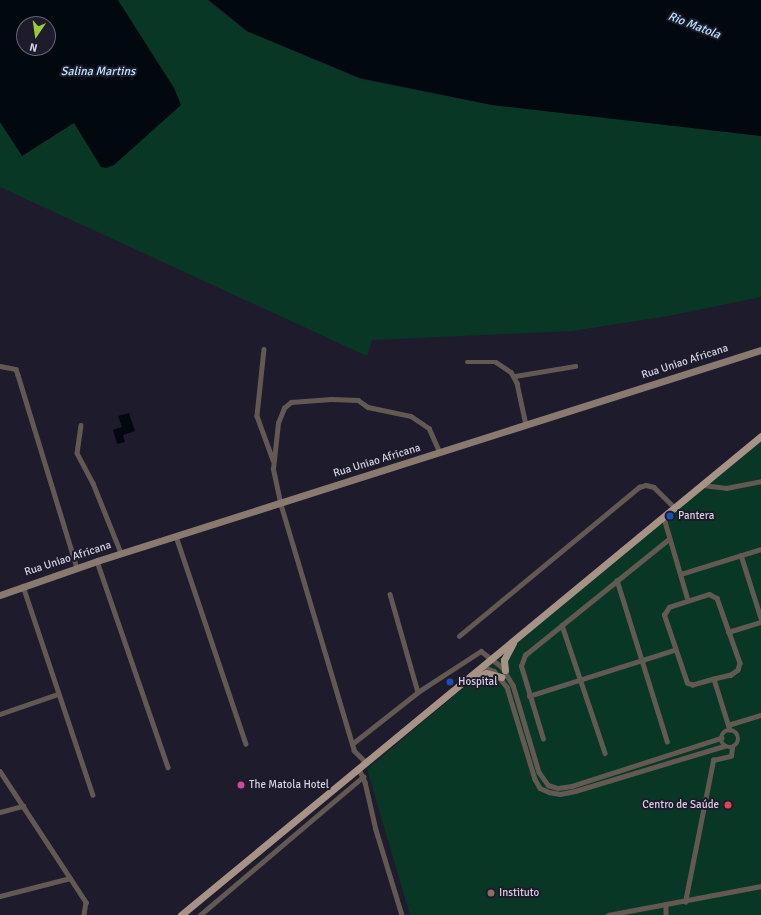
<!DOCTYPE html>
<meta charset="utf-8">
<style>
body{margin:0}
#map{position:relative;width:761px;height:915px;overflow:hidden;background:#1e1b2d;font-family:Signika,sans-serif}
div>[style]{position:absolute}
[style*='--x']{left:calc(var(--x)*1px);top:calc(var(--y)*1px);width:calc(var(--w)*1px);rotate:calc(var(--a)*1deg)}
.green>*{inset:0;background:#083825}
.water>*{inset:0;background:#01090f}
.minor>*{height:4.5px;margin:-2.25px;padding:0 2.25px;transform-origin:2.25px;border-radius:2.25px;background:#625952}
.minor>.ring{margin:-2.25px;padding:0;box-sizing:content-box;background:none;border:4.5px solid #625952;border-radius:50%}
.secondary>*{height:7px;margin:-3.5px;padding:0 3.5px;transform-origin:3.5px;border-radius:3.5px;background:#887a6f}
.primary>*{height:7px;margin:-3.5px;padding:0 3.5px;transform-origin:3.5px;border-radius:3.5px;background:#a69385}
.dots>*{width:11px;height:11px;translate:-50% -50%;box-sizing:border-box;border:2px solid #1e1b2d;border-radius:50%}
span{translate:-50% -50%;white-space:nowrap;text-align:center;line-height:1.15;-webkit-text-stroke:4px #1e1b2d;paint-order:stroke}
.street-label{font-size:11px;color:#d2d1de}
.poi-label{font-size:11px;color:#d2d1de}
.left{translate:0 -50%;text-align:left}
.right{translate:-100% -50%;text-align:right}
.water-label{font-size:12px;color:#b8e6fe;font-style:italic}
.north{position:absolute;left:16px;top:16px;width:40px;height:40px;box-sizing:border-box;background:#1e1b2d;border:1px solid #666474;border-radius:50%;rotate:193deg;font-size:11px;font-weight:700;line-height:16px;text-align:center;color:#d2d1de}
.north::after{content:'';display:block;margin:auto;width:14px;height:18px;background:#99cb35;clip-path:polygon(50% 0,100% 100%,50% 72%,0 100%)}
</style>
<div id="map">
<div class="green">
<i style="clip-path:polygon(evenodd,0 0,207px 0,246px 31px,360px 79px,492px 105px,761px 136px,761px 297px,668px 316px,572px 331px,372px 340px,367px 356px,0 187px,0 0,24px 24px,48px 24px,48px 48px,24px 48px,24px 24px)"></i>
<i style="clip-path:polygon(761px 438px,761px 915px,410px 915px,367px 769px)"></i>
</div>
<div class="water">
<i style="clip-path:polygon(evenodd,0 0,118px 0,174px 88px,181px 105px,114px 165px,106px 168px,101px 167px,74px 123px,22px 156px,0 122px,0 0,24px 24px,48px 24px,48px 48px,24px 48px,24px 24px)"></i>
<i style="clip-path:polygon(209px 0,761px 0,761px 136px,492px 105px,360px 78px,247px 31px)"></i>
<i style="clip-path:polygon(129px 413px,135px 431px,123px 435px,125px 442px,117px 444px,113px 430px,122px 427px,118px 416px)"></i>
</div>
<div class="minor">
<i style="--x:264;--y:349;--w:67;--a:96"></i>
<i style="--x:257;--y:416;--w:47;--a:70"></i>
<i style="--x:467;--y:362;--w:29;--a:0"></i>
<i style="--x:496;--y:362;--w:18;--a:34"></i>
<i style="--x:511;--y:372;--w:13;--a:61"></i>
<i style="--x:517;--y:383;--w:43;--a:77.9"></i>
<i style="--x:0;--y:366;--w:16;--a:11"></i>
<i style="--x:16;--y:369;--w:6;--a:72"></i>
<i style="--x:18;--y:375;--w:202;--a:73"></i>
<i style="--x:515;--y:376;--w:61;--a:-9.5"></i>
<i style="--x:81;--y:425;--w:28;--a:98"></i>
<i style="--x:77;--y:453;--w:34;--a:62"></i>
<i style="--x:93;--y:483;--w:75;--a:68.2"></i>
<i style="--x:703;--y:485;--w:23;--a:7"></i>
<i style="--x:726;--y:488;--w:36;--a:-11"></i>
<i style="--x:664;--y:518;--w:85;--a:73.7"></i>
<i style="--x:176;--y:536;--w:219;--a:71.4"></i>
<i style="--x:741;--y:555;--w:66;--a:72.4"></i>
<i style="--x:97;--y:561;--w:218;--a:71"></i>
<i style="--x:681;--y:574;--w:84;--a:-17.4"></i>
<i style="--x:617;--y:580;--w:169;--a:72.7"></i>
<i style="--x:23;--y:586;--w:220;--a:71.5"></i>
<i style="--x:390;--y:594;--w:102;--a:74.1"></i>
<i style="--x:562;--y:625;--w:135;--a:71.4"></i>
<i style="--x:728;--y:632;--w:34;--a:-17"></i>
<i style="--x:459;--y:636;--w:234;--a:-39.6"></i>
<i style="--x:639;--y:487;--w:7;--a:-16"></i>
<i style="--x:646;--y:485;--w:8;--a:14"></i>
<i style="--x:654;--y:487;--w:30;--a:45"></i>
<i style="--x:482;--y:666;--w:13;--a:23"></i>
<i style="--x:494;--y:671;--w:21;--a:51"></i>
<i style="--x:507;--y:687;--w:96;--a:73.1"></i>
<i style="--x:535;--y:779;--w:10;--a:61"></i>
<i style="--x:540;--y:788;--w:10;--a:24"></i>
<i style="--x:549;--y:792;--w:11;--a:10"></i>
<i style="--x:560;--y:794;--w:15;--a:-11"></i>
<i style="--x:575;--y:791;--w:156;--a:-16.8"></i>
<i style="--x:714;--y:679;--w:22;--a:164"></i>
<i style="--x:693;--y:685;--w:6;--a:-162"></i>
<i style="--x:687;--y:683;--w:72;--a:-108.7"></i>
<i style="--x:664;--y:615;--w:9;--a:-58"></i>
<i style="--x:669;--y:607;--w:42;--a:-18"></i>
<i style="--x:709;--y:594;--w:9;--a:27"></i>
<i style="--x:717;--y:598;--w:69;--a:70.5"></i>
<i style="--x:740;--y:663;--w:7;--a:106"></i>
<i style="--x:738;--y:670;--w:9;--a:144"></i>
<i style="--x:731;--y:675;--w:17;--a:167"></i>
<i style="--x:714;--y:679;--w:53;--a:72.6"></i>
<i style="--x:529;--y:696;--w:152;--a:-17.6"></i>
<i style="--x:0;--y:714;--w:61;--a:-19"></i>
<i style="--x:728;--y:725;--w:34;--a:-17"></i>
<i class="ring" style="left:721px;top:730px;width:13.5px;height:13.5px"></i>
<i style="--x:543;--y:739;--w:76;--a:-106.8"></i>
<i style="--x:521;--y:666;--w:12;--a:-70"></i>
<i style="--x:525;--y:655;--w:185;--a:-38.9"></i>
<i style="--x:352;--y:744;--w:84;--a:-38.2"></i>
<i style="--x:418;--y:692;--w:75;--a:-33.1"></i>
<i style="--x:481;--y:651;--w:26;--a:37"></i>
<i style="--x:502;--y:667;--w:21;--a:59"></i>
<i style="--x:513;--y:685;--w:91;--a:73.4"></i>
<i style="--x:539;--y:772;--w:16;--a:55"></i>
<i style="--x:548;--y:785;--w:10;--a:17"></i>
<i style="--x:558;--y:788;--w:14;--a:-8"></i>
<i style="--x:572;--y:786;--w:157;--a:-17.9"></i>
<i style="--x:366;--y:763;--w:17;--a:-135"></i>
<i style="--x:354;--y:751;--w:260;--a:-106.6"></i>
<i style="--x:280;--y:502;--w:34;--a:-102"></i>
<i style="--x:273;--y:469;--w:46;--a:-83.8"></i>
<i style="--x:278;--y:423;--w:16;--a:-68"></i>
<i style="--x:284;--y:408;--w:9;--a:-41"></i>
<i style="--x:291;--y:402;--w:40;--a:-4.3"></i>
<i style="--x:331;--y:399;--w:27;--a:2"></i>
<i style="--x:358;--y:400;--w:12;--a:35"></i>
<i style="--x:368;--y:407;--w:44;--a:11.8"></i>
<i style="--x:411;--y:416;--w:22;--a:34"></i>
<i style="--x:429;--y:428;--w:27;--a:66"></i>
<i style="--x:359;--y:769;--w:14;--a:65"></i>
<i style="--x:365;--y:782;--w:49;--a:77.1"></i>
<i style="--x:376;--y:830;--w:89;--a:73"></i>
<i style="--x:0;--y:771;--w:157;--a:56.7"></i>
<i style="--x:86;--y:902;--w:13;--a:99"></i>
<i style="--x:0;--y:812;--w:24;--a:-15"></i>
<i style="--x:0;--y:896;--w:72;--a:-14.4"></i>
<i style="--x:685;--y:902;--w:145;--a:-78.8"></i>
<i style="--x:713;--y:760;--w:18;--a:-13"></i>
<i style="--x:731;--y:756;--w:8;--a:-83"></i>
<i style="--x:666;--y:906;--w:9;--a:90"></i>
<i style="--x:200;--y:915;--w:214;--a:-40.3"></i>
<i style="--x:608;--y:915;--w:156;--a:-10.7"></i>
</div>
<div class="secondary">
<i style="--x:0;--y:595;--w:103;--a:-19.3"></i>
<i style="--x:97;--y:561;--w:697;--a:-17.63"></i>
</div>
<div class="primary">
<i style="--x:505;--y:670;--w:10;--a:-96"></i>
<i style="--x:504;--y:660;--w:19;--a:-62"></i>
<i style="--x:470;--y:678;--w:17;--a:-17"></i>
<i style="--x:486;--y:673;--w:16;--a:15"></i>
<i style="--x:181;--y:915;--w:752;--a:-39.55"></i>
</div>
<div class="dots">
<i style="left:670px;top:516px;background:#1a4fb4"></i>
<i style="left:450px;top:682px;background:#1a4fb4"></i>
<i style="left:241px;top:785px;background:#d1479c"></i>
<i style="left:728px;top:805px;background:#e0444e"></i>
<i style="left:491px;top:893px;background:#8d6e63"></i>
</div>
<div class="street-label">
<span style="left:685px;top:362px;rotate:-18deg">Rua Uniao Africana</span>
<span style="left:377px;top:461px;rotate:-17deg">Rua Uniao Africana</span>
<span style="left:68px;top:559px;rotate:-18deg">Rua Uniao Africana</span>
</div>
<div class="poi-label">
<span class="left" style="left:678px;top:516px">Pantera</span>
<span class="left" style="left:458px;top:682px">Hospital</span>
<span class="left" style="left:249px;top:785px">The Matola Hotel</span>
<span class="right" style="left:719px;top:805px">Centro de Saúde</span>
<span class="left" style="left:499px;top:893px">Instituto</span>
</div>
<div class="water-label">
<span style="left:694px;top:26px;rotate:21deg">Rio Matola</span>
<span style="left:98px;top:72px">Salina Martins</span>
</div>
<div class="north">N</div>
</div>
